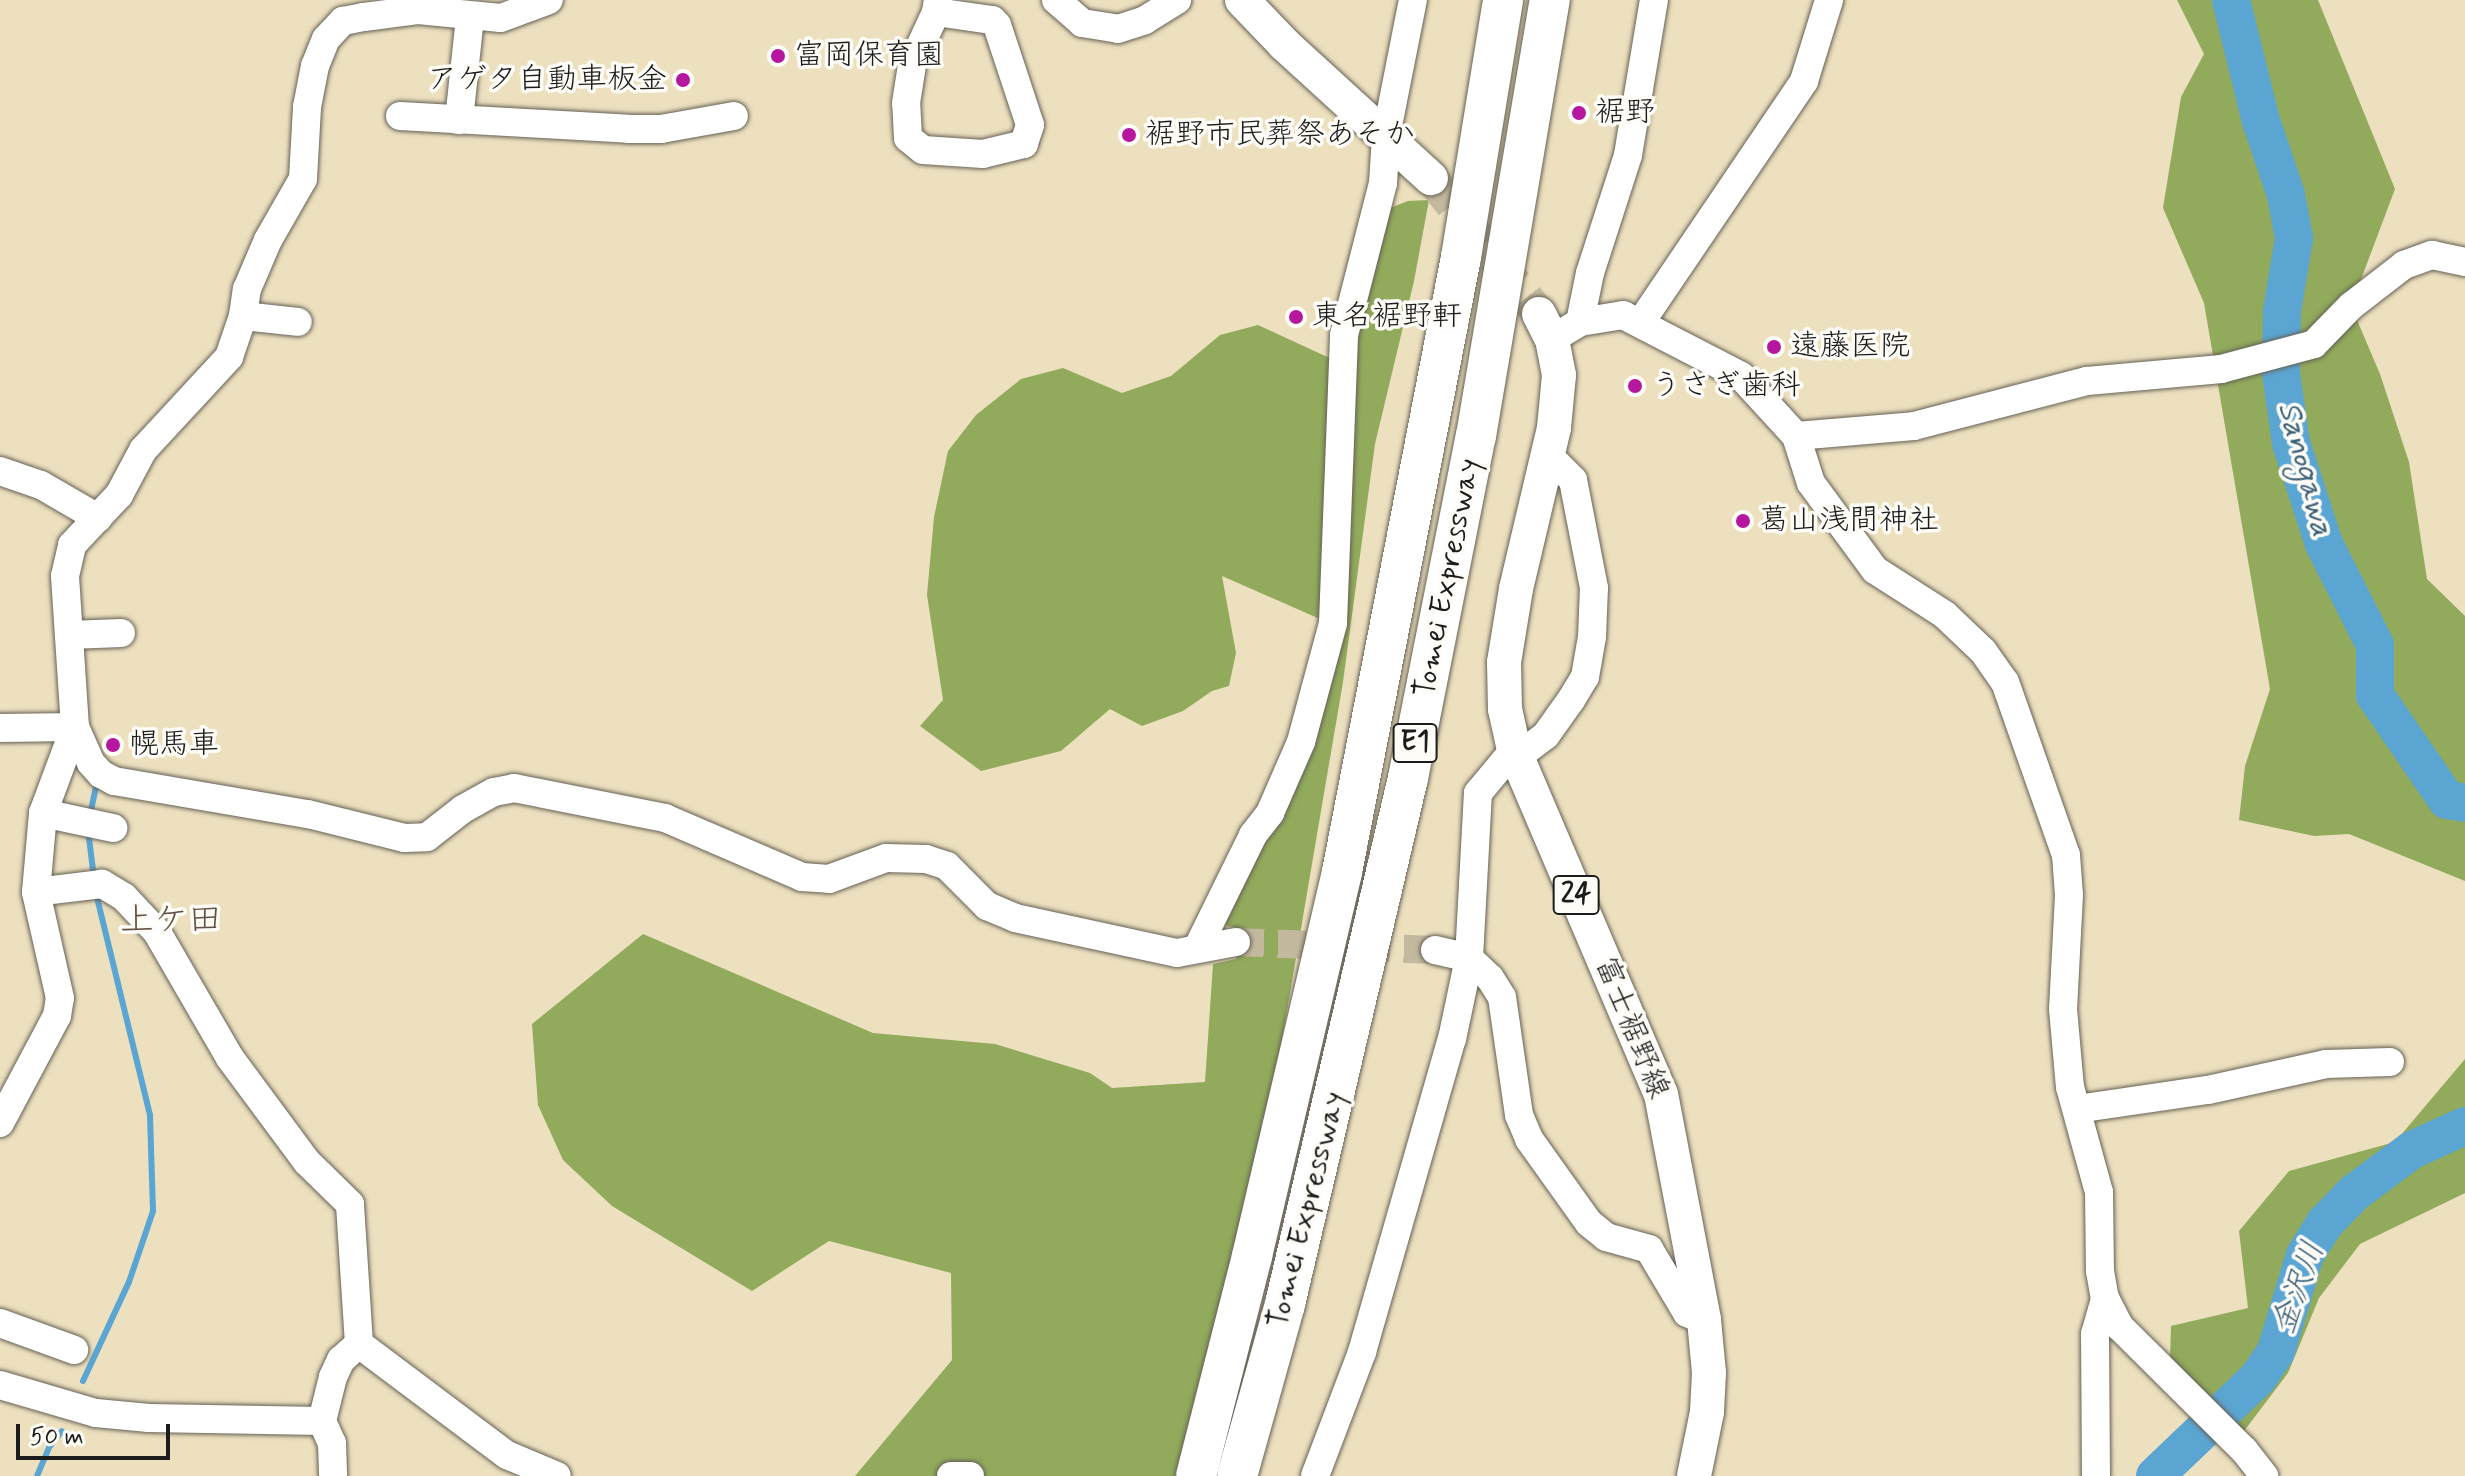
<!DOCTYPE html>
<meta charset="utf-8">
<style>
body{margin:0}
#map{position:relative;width:2465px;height:1476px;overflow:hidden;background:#ede0bf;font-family:Mynerve,"Klee One",sans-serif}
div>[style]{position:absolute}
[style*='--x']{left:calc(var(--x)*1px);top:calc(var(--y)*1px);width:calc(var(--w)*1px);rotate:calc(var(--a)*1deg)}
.forest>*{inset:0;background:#91aa5c}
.stream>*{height:6px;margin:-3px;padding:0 3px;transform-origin:3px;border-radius:3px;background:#5ba5d3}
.river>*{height:38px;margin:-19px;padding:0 19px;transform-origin:19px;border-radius:19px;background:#5ba5d3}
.minor-tunnel>*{height:28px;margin-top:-14px;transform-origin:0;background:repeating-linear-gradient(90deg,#c3b99e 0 28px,transparent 0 42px)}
.major-tunnel>*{height:34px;margin-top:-17px;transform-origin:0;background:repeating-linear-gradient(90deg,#c3b99e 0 34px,transparent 0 51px)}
.roads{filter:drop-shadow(0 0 2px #656155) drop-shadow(0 0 2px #656155)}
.minor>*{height:28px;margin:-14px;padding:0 14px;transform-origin:14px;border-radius:14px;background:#fff}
.major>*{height:34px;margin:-17px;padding:0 17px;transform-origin:17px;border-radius:17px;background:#fff}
.highway>*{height:40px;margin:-20px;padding:0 20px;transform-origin:20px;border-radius:20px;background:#fff}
.dots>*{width:22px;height:22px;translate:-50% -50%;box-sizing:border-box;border:4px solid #fdfcf7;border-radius:50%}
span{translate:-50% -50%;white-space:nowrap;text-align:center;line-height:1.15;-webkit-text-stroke:7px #fdfcf7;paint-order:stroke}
.shield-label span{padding:2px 6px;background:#fdfcf7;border:2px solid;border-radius:6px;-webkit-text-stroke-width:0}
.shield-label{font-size:28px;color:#1c1c1c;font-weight:700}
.poi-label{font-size:30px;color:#1c1c1c}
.left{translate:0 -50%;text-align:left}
.right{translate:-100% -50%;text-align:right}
.street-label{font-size:30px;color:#1c1c1c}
.water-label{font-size:32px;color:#3c6078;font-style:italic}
.quarter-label{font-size:34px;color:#665245}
.scale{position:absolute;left:16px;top:1424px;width:154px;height:36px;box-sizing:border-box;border:4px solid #1c1c1c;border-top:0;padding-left:10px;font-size:24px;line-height:28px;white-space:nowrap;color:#1c1c1c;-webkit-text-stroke:6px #fdfcf7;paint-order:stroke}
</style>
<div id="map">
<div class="forest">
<i style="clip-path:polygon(2177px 0,2318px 0,2395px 189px,2351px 306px,2380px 374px,2409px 462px,2427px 579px,2465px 616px,2465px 881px,2349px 834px,2314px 836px,2239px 820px,2245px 766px,2270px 689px,2204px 303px,2163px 208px,2181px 97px,2204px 54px)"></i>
<i style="clip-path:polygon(1429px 200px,1414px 281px,1375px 444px,1343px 682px,1259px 1175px,1186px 1476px,855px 1476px,952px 1360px,951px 1273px,829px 1241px,752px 1291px,612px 1206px,563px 1160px,538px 1105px,532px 1024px,643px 934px,873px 1033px,995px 1044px,1090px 1073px,1112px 1088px,1205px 1082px,1213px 964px,1236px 959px,1242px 929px,1223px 925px,1338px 627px,1222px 576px,1236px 653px,1229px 686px,1212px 691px,1183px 711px,1142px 726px,1110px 709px,1061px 751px,981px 771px,920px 726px,943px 700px,927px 595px,934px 517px,948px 451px,976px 415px,1021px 379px,1063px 368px,1122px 393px,1171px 376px,1220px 335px,1258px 325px,1349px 367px,1380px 212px,1408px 201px)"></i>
<i style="clip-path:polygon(2465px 1059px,2465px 1193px,2360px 1244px,2319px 1298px,2288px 1373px,2241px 1435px,2170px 1360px,2171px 1326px,2248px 1308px,2239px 1231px,2289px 1171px,2395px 1142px)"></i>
</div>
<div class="stream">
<i style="--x:90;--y:815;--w:33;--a:-78"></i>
<i style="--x:88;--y:830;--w:48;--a:82.9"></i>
<i style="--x:83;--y:1381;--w:109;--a:-65.1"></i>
<i style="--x:129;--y:1282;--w:75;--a:-71.3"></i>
<i style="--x:153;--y:1211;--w:96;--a:-91.8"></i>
<i style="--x:150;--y:1115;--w:228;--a:-103.7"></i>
<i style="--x:37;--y:1476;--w:33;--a:-67"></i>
<i style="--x:50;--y:1446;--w:19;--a:-51"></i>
</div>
<div class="river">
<i style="--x:2231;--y:0;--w:125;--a:76.1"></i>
<i style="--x:2261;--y:121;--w:78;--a:71.3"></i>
<i style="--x:2286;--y:195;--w:44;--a:79.5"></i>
<i style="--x:2294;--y:238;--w:74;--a:99.3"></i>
<i style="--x:2282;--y:311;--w:62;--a:90.9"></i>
<i style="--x:2281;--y:373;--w:71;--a:81.9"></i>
<i style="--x:2291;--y:443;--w:106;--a:71.9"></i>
<i style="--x:2324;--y:544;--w:113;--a:63.2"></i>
<i style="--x:2375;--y:645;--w:50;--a:90"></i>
<i style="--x:2375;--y:695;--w:127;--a:55.6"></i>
<i style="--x:2447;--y:800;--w:18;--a:9"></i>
<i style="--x:2155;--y:1476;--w:142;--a:-43.6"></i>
<i style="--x:2258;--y:1378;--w:32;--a:-56"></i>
<i style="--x:2276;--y:1351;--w:100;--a:-73.2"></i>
<i style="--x:2305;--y:1255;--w:38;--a:-58"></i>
<i style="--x:2325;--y:1223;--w:42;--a:-46"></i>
<i style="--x:2354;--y:1193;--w:72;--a:-36.6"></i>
<i style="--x:2412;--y:1150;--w:58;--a:-24.4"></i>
</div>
<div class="minor-tunnel">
<i style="--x:1236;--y:942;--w:199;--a:2.3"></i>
</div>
<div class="major-tunnel">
<i style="--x:1431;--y:178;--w:174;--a:51.5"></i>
</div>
<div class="roads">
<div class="minor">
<i style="--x:1056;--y:0;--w:35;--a:41"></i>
<i style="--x:1082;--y:23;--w:36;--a:9"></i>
<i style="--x:1118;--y:29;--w:28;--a:-18"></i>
<i style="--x:1145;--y:20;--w:38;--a:-32"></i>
<i style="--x:936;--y:12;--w:57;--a:8.1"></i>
<i style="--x:992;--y:20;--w:7;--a:45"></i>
<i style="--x:997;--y:25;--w:105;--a:71.7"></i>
<i style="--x:1030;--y:125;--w:20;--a:108"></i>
<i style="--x:1024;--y:144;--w:42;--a:166.3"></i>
<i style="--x:983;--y:154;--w:60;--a:-176.2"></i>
<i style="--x:923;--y:150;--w:19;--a:-141"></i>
<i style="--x:908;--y:138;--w:35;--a:-93"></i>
<i style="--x:906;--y:103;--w:39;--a:-81"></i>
<i style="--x:912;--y:64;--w:57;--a:-65.2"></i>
<i style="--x:936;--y:12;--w:12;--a:-81"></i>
<i style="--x:400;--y:116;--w:229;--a:3.2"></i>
<i style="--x:629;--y:129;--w:32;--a:0"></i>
<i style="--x:661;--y:129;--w:74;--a:-10.1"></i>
<i style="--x:459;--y:120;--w:104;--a:-83.9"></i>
<i style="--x:243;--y:316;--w:55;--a:6.2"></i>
<i style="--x:1580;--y:322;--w:50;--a:-78.5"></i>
<i style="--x:1590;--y:273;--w:124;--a:-72.1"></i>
<i style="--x:1628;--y:155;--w:157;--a:-80.5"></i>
<i style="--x:1641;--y:322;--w:291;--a:-55.9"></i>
<i style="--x:1804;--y:81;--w:85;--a:-72.8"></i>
<i style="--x:1552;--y:339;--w:33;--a:-31"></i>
<i style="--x:1580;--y:322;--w:44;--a:-9.2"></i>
<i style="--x:1623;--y:315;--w:133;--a:27.3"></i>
<i style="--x:1741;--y:376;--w:81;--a:47.5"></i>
<i style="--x:1796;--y:436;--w:49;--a:72.3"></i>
<i style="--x:1811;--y:483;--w:108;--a:53.7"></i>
<i style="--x:1875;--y:570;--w:83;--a:32.7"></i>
<i style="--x:1945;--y:615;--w:52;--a:43.5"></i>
<i style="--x:1983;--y:651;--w:38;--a:55"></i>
<i style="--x:2005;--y:682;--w:183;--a:70.6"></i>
<i style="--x:2066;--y:855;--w:40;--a:85.7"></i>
<i style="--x:2069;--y:895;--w:114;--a:93"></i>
<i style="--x:2063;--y:1009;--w:78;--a:84.9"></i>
<i style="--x:2070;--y:1087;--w:109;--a:74.6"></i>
<i style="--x:2099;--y:1192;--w:79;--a:89.3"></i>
<i style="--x:2100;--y:1271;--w:27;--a:80"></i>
<i style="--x:2105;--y:1298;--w:33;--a:63"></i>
<i style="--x:2120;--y:1327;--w:175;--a:44.8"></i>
<i style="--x:2244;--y:1450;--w:33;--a:52"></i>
<i style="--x:1796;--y:436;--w:118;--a:-4.8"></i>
<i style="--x:1914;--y:426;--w:179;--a:-14.6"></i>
<i style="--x:2087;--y:381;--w:135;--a:-5.1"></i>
<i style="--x:2221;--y:369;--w:96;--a:-15"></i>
<i style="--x:2314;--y:344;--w:53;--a:-45.8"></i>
<i style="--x:2351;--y:306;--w:67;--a:-37.7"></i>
<i style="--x:2404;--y:265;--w:30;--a:-20"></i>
<i style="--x:2432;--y:255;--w:34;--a:12"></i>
<i style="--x:0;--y:471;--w:43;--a:18.9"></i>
<i style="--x:41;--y:485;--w:66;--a:30.1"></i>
<i style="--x:69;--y:635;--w:52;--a:-2.2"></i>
<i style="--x:0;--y:728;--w:75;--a:-0.8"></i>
<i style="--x:75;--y:727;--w:39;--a:66"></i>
<i style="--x:91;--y:763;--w:15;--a:48"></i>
<i style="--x:101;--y:774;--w:15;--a:28"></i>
<i style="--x:114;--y:781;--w:197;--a:9.7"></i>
<i style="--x:308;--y:814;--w:99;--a:14"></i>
<i style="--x:404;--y:838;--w:23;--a:-2"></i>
<i style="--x:427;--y:837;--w:46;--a:-37.9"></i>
<i style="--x:463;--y:809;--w:35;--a:-29"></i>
<i style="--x:494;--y:792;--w:20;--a:-11"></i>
<i style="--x:514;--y:788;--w:154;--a:11.2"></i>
<i style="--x:665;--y:818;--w:149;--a:23.3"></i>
<i style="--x:802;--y:877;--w:27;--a:4"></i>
<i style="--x:829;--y:879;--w:61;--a:-20.2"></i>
<i style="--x:886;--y:858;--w:40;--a:1.4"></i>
<i style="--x:926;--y:859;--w:22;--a:18"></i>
<i style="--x:947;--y:866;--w:57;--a:45"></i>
<i style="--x:987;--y:906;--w:30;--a:23"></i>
<i style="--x:1015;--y:918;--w:166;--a:12.2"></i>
<i style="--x:1177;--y:953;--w:60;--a:-10.6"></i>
<i style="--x:1517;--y:757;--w:36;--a:-37"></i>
<i style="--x:1546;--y:735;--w:43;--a:-54.5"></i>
<i style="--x:1571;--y:700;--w:27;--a:-59"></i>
<i style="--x:1585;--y:677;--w:41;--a:-80.1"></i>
<i style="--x:1592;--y:637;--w:49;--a:-87.7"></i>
<i style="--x:1594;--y:588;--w:110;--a:-101"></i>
<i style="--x:1573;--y:480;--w:34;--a:-135"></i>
<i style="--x:43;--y:813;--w:72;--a:12.1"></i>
<i style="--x:1198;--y:947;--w:125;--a:-63.8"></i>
<i style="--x:1253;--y:835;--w:28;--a:-52"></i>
<i style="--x:1270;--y:813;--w:77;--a:-66.4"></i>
<i style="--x:1301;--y:742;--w:123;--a:-74.9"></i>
<i style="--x:1333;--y:623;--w:288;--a:-87.8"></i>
<i style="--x:1344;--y:335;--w:157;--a:-75.6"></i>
<i style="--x:1383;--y:183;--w:47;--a:-86.3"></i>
<i style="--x:1386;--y:136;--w:139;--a:-78.8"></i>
<i style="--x:1435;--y:950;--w:35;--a:13"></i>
<i style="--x:1469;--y:958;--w:29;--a:44"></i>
<i style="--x:1490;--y:978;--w:22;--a:58"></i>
<i style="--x:1502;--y:997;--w:119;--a:81.8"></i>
<i style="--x:1519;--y:1115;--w:26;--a:67"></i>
<i style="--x:1529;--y:1139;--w:103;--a:54.5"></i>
<i style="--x:1589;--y:1223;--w:22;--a:39"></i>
<i style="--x:1606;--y:1237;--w:45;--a:15.6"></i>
<i style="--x:1649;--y:1249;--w:74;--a:59.3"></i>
<i style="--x:1687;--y:1313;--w:18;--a:22"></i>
<i style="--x:2077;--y:1109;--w:132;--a:-8.3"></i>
<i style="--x:2208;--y:1090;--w:121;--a:-12.4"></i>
<i style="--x:2326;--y:1064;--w:64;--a:-1.8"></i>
<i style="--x:0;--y:1123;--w:121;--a:-62"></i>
<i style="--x:57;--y:1016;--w:18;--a:-81"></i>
<i style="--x:60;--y:998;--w:109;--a:-102.8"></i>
<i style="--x:36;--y:892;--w:79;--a:-84.9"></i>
<i style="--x:43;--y:813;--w:92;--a:-69.6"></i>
<i style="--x:75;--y:727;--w:151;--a:-93.8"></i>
<i style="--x:65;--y:576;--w:32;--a:-77"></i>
<i style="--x:72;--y:545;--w:69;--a:-46.8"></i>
<i style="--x:119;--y:495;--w:51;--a:-61.9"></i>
<i style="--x:143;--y:450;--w:127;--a:-47.2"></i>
<i style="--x:229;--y:357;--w:43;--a:-71.1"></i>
<i style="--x:243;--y:316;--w:27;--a:-82"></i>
<i style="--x:247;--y:289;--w:53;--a:-66.8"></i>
<i style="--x:268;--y:240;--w:70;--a:-60.2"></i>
<i style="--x:303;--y:179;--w:72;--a:-86.8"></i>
<i style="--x:307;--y:107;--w:42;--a:-79"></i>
<i style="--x:315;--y:66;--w:29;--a:-68"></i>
<i style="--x:326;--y:39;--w:25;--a:-47"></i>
<i style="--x:343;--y:21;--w:21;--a:-11"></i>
<i style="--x:364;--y:17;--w:54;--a:-7.4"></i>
<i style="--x:418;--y:10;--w:83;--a:5.5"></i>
<i style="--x:501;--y:18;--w:51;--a:-20.6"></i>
<i style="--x:0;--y:1323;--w:79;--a:20"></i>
<i style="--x:359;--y:1344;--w:185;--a:36.9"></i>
<i style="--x:507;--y:1455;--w:54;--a:22.8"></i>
<i style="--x:0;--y:1385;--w:100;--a:16.3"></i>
<i style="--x:96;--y:1413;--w:53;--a:5.4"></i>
<i style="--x:149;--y:1418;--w:173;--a:1"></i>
<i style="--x:322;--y:1421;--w:45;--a:-76"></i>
<i style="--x:333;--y:1377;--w:19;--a:-65"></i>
<i style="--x:341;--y:1360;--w:24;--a:-42"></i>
<i style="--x:359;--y:1344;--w:140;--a:-93.7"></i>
<i style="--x:350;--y:1204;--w:60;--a:-135.7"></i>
<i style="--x:307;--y:1162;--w:129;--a:-126.5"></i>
<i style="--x:230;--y:1058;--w:146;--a:-120.1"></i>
<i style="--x:157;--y:932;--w:48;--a:-133.3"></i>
<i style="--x:124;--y:897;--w:26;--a:-149"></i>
<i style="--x:102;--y:884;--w:66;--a:173.1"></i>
<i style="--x:322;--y:1421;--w:24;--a:66"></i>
<i style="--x:332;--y:1443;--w:33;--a:88"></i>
<i style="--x:951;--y:1476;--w:19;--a:0"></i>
<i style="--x:1315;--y:1476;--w:133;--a:-69.2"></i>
<i style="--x:1362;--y:1352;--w:326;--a:-74"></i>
<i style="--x:1452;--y:1039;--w:83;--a:-78.1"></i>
<i style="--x:1469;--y:958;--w:165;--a:-86.9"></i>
<i style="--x:1478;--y:793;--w:56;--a:-50.1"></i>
<i style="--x:2096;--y:1476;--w:142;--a:-90.4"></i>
<i style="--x:2095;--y:1334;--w:37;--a:-74"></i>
</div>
<div class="major">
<i style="--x:1242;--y:0;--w:61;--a:46.3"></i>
<i style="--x:1284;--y:44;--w:199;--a:42.4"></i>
<i style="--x:1539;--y:314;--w:28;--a:63"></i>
<i style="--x:1552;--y:339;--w:37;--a:79"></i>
<i style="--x:1559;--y:375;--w:53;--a:95.4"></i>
<i style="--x:1554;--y:428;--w:165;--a:103.3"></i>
<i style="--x:1516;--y:589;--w:74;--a:99.3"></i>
<i style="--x:1504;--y:662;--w:47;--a:88.8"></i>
<i style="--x:1505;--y:709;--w:42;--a:77.6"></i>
<i style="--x:1514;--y:750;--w:374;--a:66.9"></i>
<i style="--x:1661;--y:1094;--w:230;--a:79.2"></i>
<i style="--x:1704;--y:1320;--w:53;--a:84.6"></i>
<i style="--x:1709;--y:1373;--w:39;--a:93"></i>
<i style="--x:1707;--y:1412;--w:65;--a:101.5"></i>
</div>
<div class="highway">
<i style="--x:1196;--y:1476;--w:227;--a:-75.7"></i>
<i style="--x:1252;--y:1256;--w:394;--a:-76.8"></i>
<i style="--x:1342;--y:872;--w:626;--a:-79.05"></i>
<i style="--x:1461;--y:257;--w:260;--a:-80.7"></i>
<i style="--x:1237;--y:1476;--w:179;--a:-74.4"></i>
<i style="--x:1285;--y:1304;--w:540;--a:-76.84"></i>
<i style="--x:1408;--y:778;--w:349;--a:-78.8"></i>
<i style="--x:1476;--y:436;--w:442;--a:-80.4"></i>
</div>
</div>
<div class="dots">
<i style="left:778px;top:56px;background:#b5179e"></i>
<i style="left:683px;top:80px;background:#b5179e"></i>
<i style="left:1579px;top:113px;background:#b5179e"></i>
<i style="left:1129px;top:135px;background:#b5179e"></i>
<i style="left:1296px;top:317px;background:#b5179e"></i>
<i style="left:1774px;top:347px;background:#b5179e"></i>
<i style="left:1635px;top:386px;background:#b5179e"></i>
<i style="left:1743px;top:521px;background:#b5179e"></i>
<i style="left:113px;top:745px;background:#b5179e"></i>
</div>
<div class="shield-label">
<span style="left:1415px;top:743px">E1</span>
<span style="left:1576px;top:895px">24</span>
</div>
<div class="poi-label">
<span class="left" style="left:794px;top:56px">富岡保育園</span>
<span class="right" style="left:667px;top:80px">アゲタ自動車板金</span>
<span class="left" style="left:1595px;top:113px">裾野</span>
<span class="left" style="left:1145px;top:135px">裾野市民葬祭あそか</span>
<span class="left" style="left:1312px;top:317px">東名裾野軒</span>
<span class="left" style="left:1790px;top:347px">遠藤医院</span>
<span class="left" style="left:1651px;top:386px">うさぎ歯科</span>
<span class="left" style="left:1759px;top:521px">葛山浅間神社</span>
<span class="left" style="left:129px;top:745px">幌馬車</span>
</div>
<div class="street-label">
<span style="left:1448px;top:578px;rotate:-79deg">Tomei Expressway</span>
<span style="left:1631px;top:1028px;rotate:68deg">富士裾野線</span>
<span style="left:1307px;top:1210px;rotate:-76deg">Tomei Expressway</span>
</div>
<div class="water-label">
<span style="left:2305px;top:469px;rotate:75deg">Sanogawa</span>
<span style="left:2299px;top:1288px;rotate:-70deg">金沢川</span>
</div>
<div class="quarter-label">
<span style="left:171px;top:921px">上ケ田</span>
</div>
<div class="scale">50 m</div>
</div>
